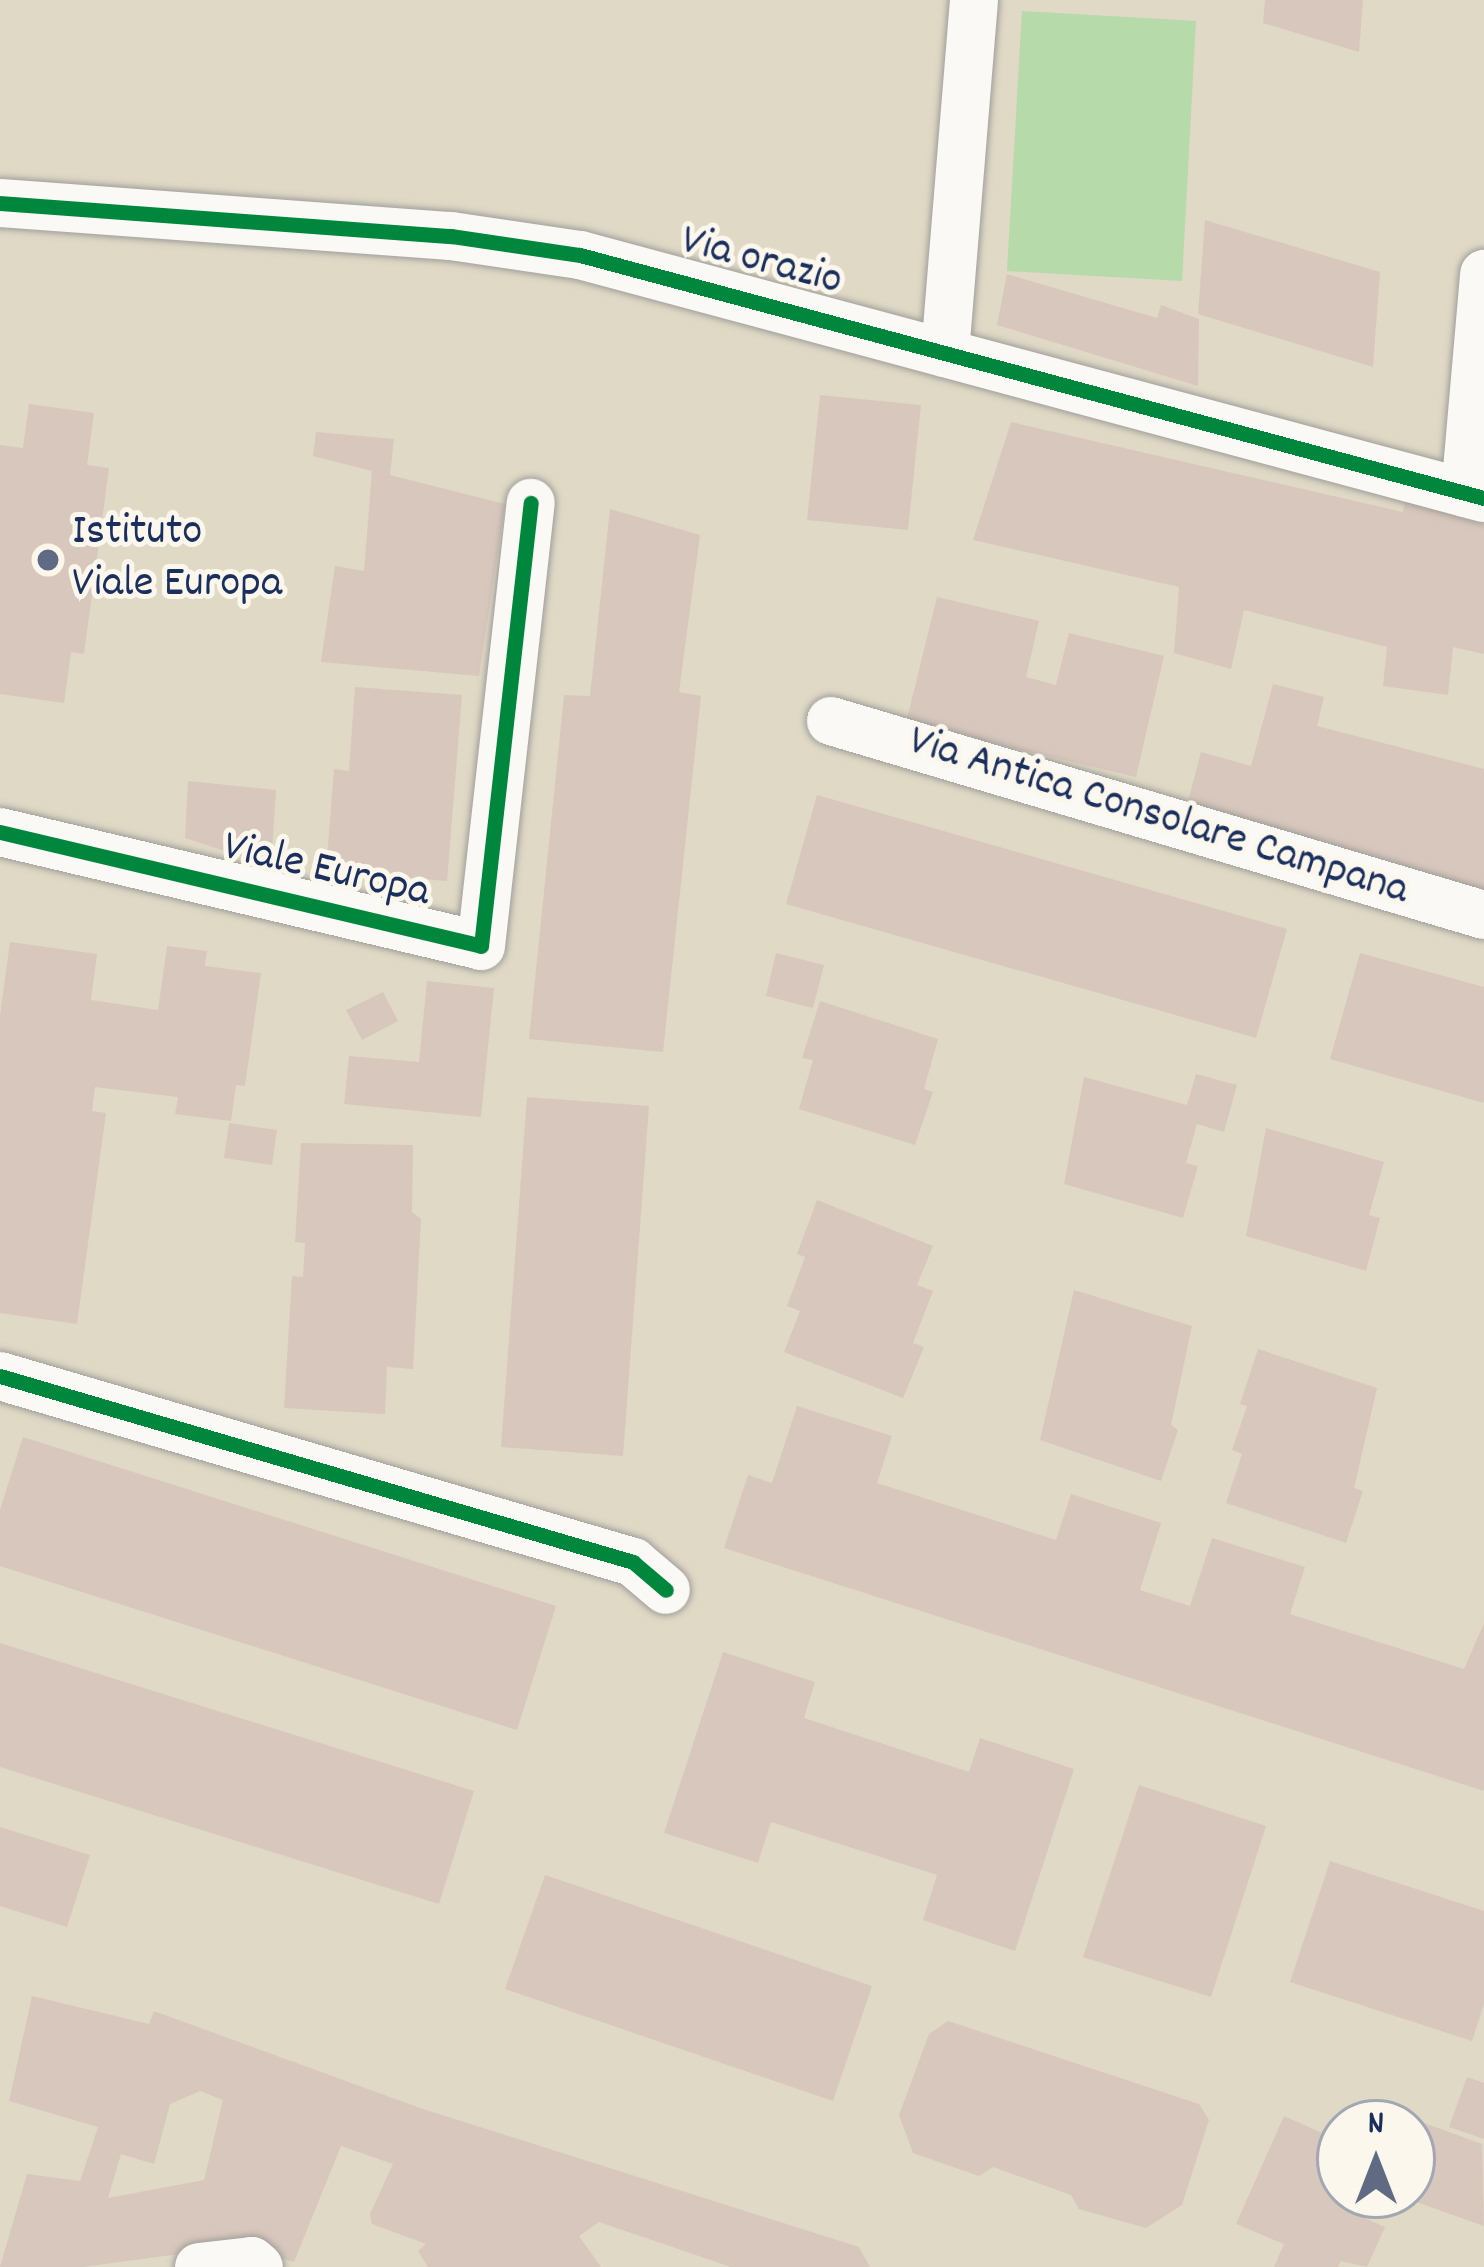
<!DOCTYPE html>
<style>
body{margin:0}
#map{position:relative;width:1484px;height:2267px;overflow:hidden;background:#e0d9c6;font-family:Dekko,sans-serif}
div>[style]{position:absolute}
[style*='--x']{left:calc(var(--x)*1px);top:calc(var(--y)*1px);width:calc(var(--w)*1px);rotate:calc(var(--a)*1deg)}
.green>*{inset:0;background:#b6daaa}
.building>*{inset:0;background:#d8c7bd}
.roads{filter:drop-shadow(0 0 3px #a09f9a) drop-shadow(0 0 3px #a09f9a)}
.minor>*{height:48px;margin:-24px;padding:0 24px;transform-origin:24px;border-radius:24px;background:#faf9f6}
.cycleway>*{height:15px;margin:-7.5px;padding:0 7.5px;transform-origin:7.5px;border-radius:7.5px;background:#00873e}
.dots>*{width:33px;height:33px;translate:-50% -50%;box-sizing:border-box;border:6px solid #fbf7ec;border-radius:50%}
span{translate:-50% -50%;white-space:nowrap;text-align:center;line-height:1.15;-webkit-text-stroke:10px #fbf7ec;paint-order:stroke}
.street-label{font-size:45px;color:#1b2f5e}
.poi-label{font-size:45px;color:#1b2f5e}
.left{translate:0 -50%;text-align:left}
.north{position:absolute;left:1316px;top:2099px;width:120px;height:120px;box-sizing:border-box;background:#fbf7ec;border:3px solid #a1a7b3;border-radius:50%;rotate:0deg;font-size:33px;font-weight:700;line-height:48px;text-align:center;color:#1b2f5e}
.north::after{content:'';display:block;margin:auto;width:42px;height:54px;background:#606a82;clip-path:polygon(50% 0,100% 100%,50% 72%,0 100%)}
</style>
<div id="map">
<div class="green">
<i style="clip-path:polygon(1022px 11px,1196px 21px,1182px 281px,1007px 271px)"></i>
</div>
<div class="building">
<i style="clip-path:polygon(1265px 0,1363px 0,1359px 52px,1263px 23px)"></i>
<i style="clip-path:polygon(1205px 220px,1380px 272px,1373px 367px,1198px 314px)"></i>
<i style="clip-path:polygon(1007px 274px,1157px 318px,1161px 305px,1199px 319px,1198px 386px,997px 325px)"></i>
<i style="clip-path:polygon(820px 395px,921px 405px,908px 530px,807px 520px)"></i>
<i style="clip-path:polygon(29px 404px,94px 413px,87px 465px,109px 468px,84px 654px,71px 652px,64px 703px,0 694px,0 445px,23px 448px)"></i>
<i style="clip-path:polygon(1011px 422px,1403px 512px,1405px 501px,1484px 525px,1484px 654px,1453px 647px,1448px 695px,1383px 686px,1387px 647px,1244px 610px,1231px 669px,1174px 653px,1179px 587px,973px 540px)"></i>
<i style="clip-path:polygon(316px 432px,394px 439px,390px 475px,505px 504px,479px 676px,321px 662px,335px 566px,364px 571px,372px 471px,313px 456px)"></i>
<i style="clip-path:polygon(610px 509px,700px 535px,679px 692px,701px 696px,663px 1052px,529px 1039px,564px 695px,590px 696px)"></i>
<i style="clip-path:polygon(937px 597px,1039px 621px,1026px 677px,1056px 685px,1069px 633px,1164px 656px,1136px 777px,906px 723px)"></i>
<i style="clip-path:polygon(1273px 684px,1324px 697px,1317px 726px,1484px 769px,1484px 893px,1184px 816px,1201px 752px,1251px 766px)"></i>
<i style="clip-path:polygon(355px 687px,462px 695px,447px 881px,326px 871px,334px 769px,349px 771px)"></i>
<i style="clip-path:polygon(188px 781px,276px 790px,271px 866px,185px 838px)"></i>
<i style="clip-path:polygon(817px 795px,1287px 929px,1256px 1038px,786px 904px)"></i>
<i style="clip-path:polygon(10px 942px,97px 954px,91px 1000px,158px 1010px,167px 946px,207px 951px,205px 966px,261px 973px,245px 1086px,236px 1085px,231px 1121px,175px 1114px,178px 1097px,95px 1087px,92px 1111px,106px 1113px,77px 1324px,0 1313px,0 1015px)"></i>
<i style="clip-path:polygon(776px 953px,824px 965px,813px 1008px,766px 996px)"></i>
<i style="clip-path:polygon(1360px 953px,1484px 987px,1484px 1103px,1330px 1059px)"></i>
<i style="clip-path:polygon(427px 981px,494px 988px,481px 1117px,344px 1104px,349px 1056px,419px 1062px)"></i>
<i style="clip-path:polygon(383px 992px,398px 1021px,362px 1040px,346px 1010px)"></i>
<i style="clip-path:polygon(820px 1001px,938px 1039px,924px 1089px,933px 1092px,915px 1145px,799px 1109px,813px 1060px,802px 1058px)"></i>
<i style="clip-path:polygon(1196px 1074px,1237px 1085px,1224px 1132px,1197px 1124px,1186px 1163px,1198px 1166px,1183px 1218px,1064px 1184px,1084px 1077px,1187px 1105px)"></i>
<i style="clip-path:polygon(527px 1097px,649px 1106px,623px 1456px,501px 1447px)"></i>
<i style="clip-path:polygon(229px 1123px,277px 1130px,272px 1165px,224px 1158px)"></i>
<i style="clip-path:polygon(1266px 1128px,1384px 1162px,1369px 1215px,1380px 1218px,1366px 1271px,1246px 1236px)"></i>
<i style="clip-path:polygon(301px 1143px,413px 1145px,412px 1212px,421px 1219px,413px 1369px,387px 1367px,385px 1414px,284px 1408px,292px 1276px,303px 1277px,305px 1243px,295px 1242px)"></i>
<i style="clip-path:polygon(817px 1200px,933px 1246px,917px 1285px,933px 1291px,913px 1343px,924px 1347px,903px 1398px,784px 1352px,800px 1311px,787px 1306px,805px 1257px,797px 1254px)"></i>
<i style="clip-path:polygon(1074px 1290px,1192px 1326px,1171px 1425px,1178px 1430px,1161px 1481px,1040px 1440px)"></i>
<i style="clip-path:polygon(1258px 1349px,1377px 1388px,1354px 1488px,1363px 1491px,1346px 1543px,1226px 1503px,1242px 1454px,1232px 1450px,1247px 1406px,1240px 1404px)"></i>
<i style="clip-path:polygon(797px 1406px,892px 1436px,877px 1483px,1056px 1540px,1071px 1494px,1161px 1523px,1140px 1590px,1190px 1606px,1212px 1538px,1305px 1567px,1290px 1614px,1464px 1669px,1484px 1623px,1484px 1791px,724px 1548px,748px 1475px,772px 1483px)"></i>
<i style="clip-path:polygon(23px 1437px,556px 1606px,517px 1730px,0 1566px,0 1510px)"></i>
<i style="clip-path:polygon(0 1643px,474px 1791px,439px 1904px,0 1767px)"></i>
<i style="clip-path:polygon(723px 1652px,815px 1682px,804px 1718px,969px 1772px,980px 1738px,1074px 1769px,1015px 1951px,923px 1920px,937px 1875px,771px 1822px,758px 1863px,664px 1833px)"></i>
<i style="clip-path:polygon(1139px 1785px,1266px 1826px,1211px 1997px,1083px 1957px)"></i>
<i style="clip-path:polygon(0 1827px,90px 1855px,67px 1927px,0 1906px)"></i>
<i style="clip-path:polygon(1330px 1861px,1484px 1911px,1484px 2004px,1472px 2041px,1290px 1982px)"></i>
<i style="clip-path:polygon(545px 1875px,872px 1986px,833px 2101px,505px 1989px)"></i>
<i style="clip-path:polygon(evenodd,32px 1996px,149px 2024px,154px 2011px,420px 2108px,859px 2247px,870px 2267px,731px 2267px,599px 2222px,579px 2236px,601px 2267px,428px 2267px,418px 2251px,426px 2244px,372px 2224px,370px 2214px,393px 2164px,341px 2146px,294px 2262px,238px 2246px,83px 2267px,0 2267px,27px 2174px,80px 2181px,98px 2127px,9px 2101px,32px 1996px,200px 2091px,223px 2100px,204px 2180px,108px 2198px,121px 2154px,154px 2164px,170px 2104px,200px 2091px)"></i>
<i style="clip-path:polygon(948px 2021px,1199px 2104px,1209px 2120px,1182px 2205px,1146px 2228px,1079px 2209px,1071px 2195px,993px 2167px,979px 2176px,913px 2153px,899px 2115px,929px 2034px)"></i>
<i style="clip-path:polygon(1467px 2077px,1484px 2083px,1484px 2139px,1449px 2127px)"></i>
<i style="clip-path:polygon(1284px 2116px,1340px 2141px,1340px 2195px,1363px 2195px,1355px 2214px,1385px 2227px,1367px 2267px,1341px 2261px,1338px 2267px,1274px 2267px,1284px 2244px,1236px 2224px)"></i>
<i style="clip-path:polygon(1424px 2123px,1482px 2144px,1484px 2226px,1399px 2196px,1412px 2195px,1412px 2155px)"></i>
</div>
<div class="roads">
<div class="minor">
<i style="--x:0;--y:203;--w:452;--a:4.2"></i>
<i style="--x:451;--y:236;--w:130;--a:8.4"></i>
<i style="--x:580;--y:255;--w:936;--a:15.05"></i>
<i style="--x:945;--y:353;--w:354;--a:-85.3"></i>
<i style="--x:1465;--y:493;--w:220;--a:-85"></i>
<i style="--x:831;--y:721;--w:681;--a:16.55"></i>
<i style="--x:0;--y:832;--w:494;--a:13.3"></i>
<i style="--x:481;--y:946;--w:446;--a:-83.6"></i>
<i style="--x:0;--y:1376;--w:660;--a:16.37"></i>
<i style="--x:633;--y:1562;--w:43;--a:40.3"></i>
<i style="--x:199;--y:2267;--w:53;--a:-6.5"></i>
<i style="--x:252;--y:2261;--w:9;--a:41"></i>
</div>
</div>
<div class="cycleway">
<i style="--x:0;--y:203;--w:452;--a:4.2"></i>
<i style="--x:451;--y:236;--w:130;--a:8.4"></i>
<i style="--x:580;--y:255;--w:936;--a:15.05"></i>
<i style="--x:0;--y:832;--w:494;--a:13.3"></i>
<i style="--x:481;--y:946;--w:446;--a:-83.6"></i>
<i style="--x:0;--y:1376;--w:660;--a:16.37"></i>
<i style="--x:633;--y:1562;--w:43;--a:40.3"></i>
</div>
<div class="dots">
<i style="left:48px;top:560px;background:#606a82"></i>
</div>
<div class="street-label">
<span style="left:761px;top:263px;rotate:15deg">Via orazio</span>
<span style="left:1158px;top:818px;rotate:17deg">Via Antica Consolare Campana</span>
<span style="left:326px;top:872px;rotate:13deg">Viale Europa</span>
</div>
<div class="poi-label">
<span class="left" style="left:72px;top:560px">Istituto<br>Viale Europa</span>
</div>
<div class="north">N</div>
</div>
